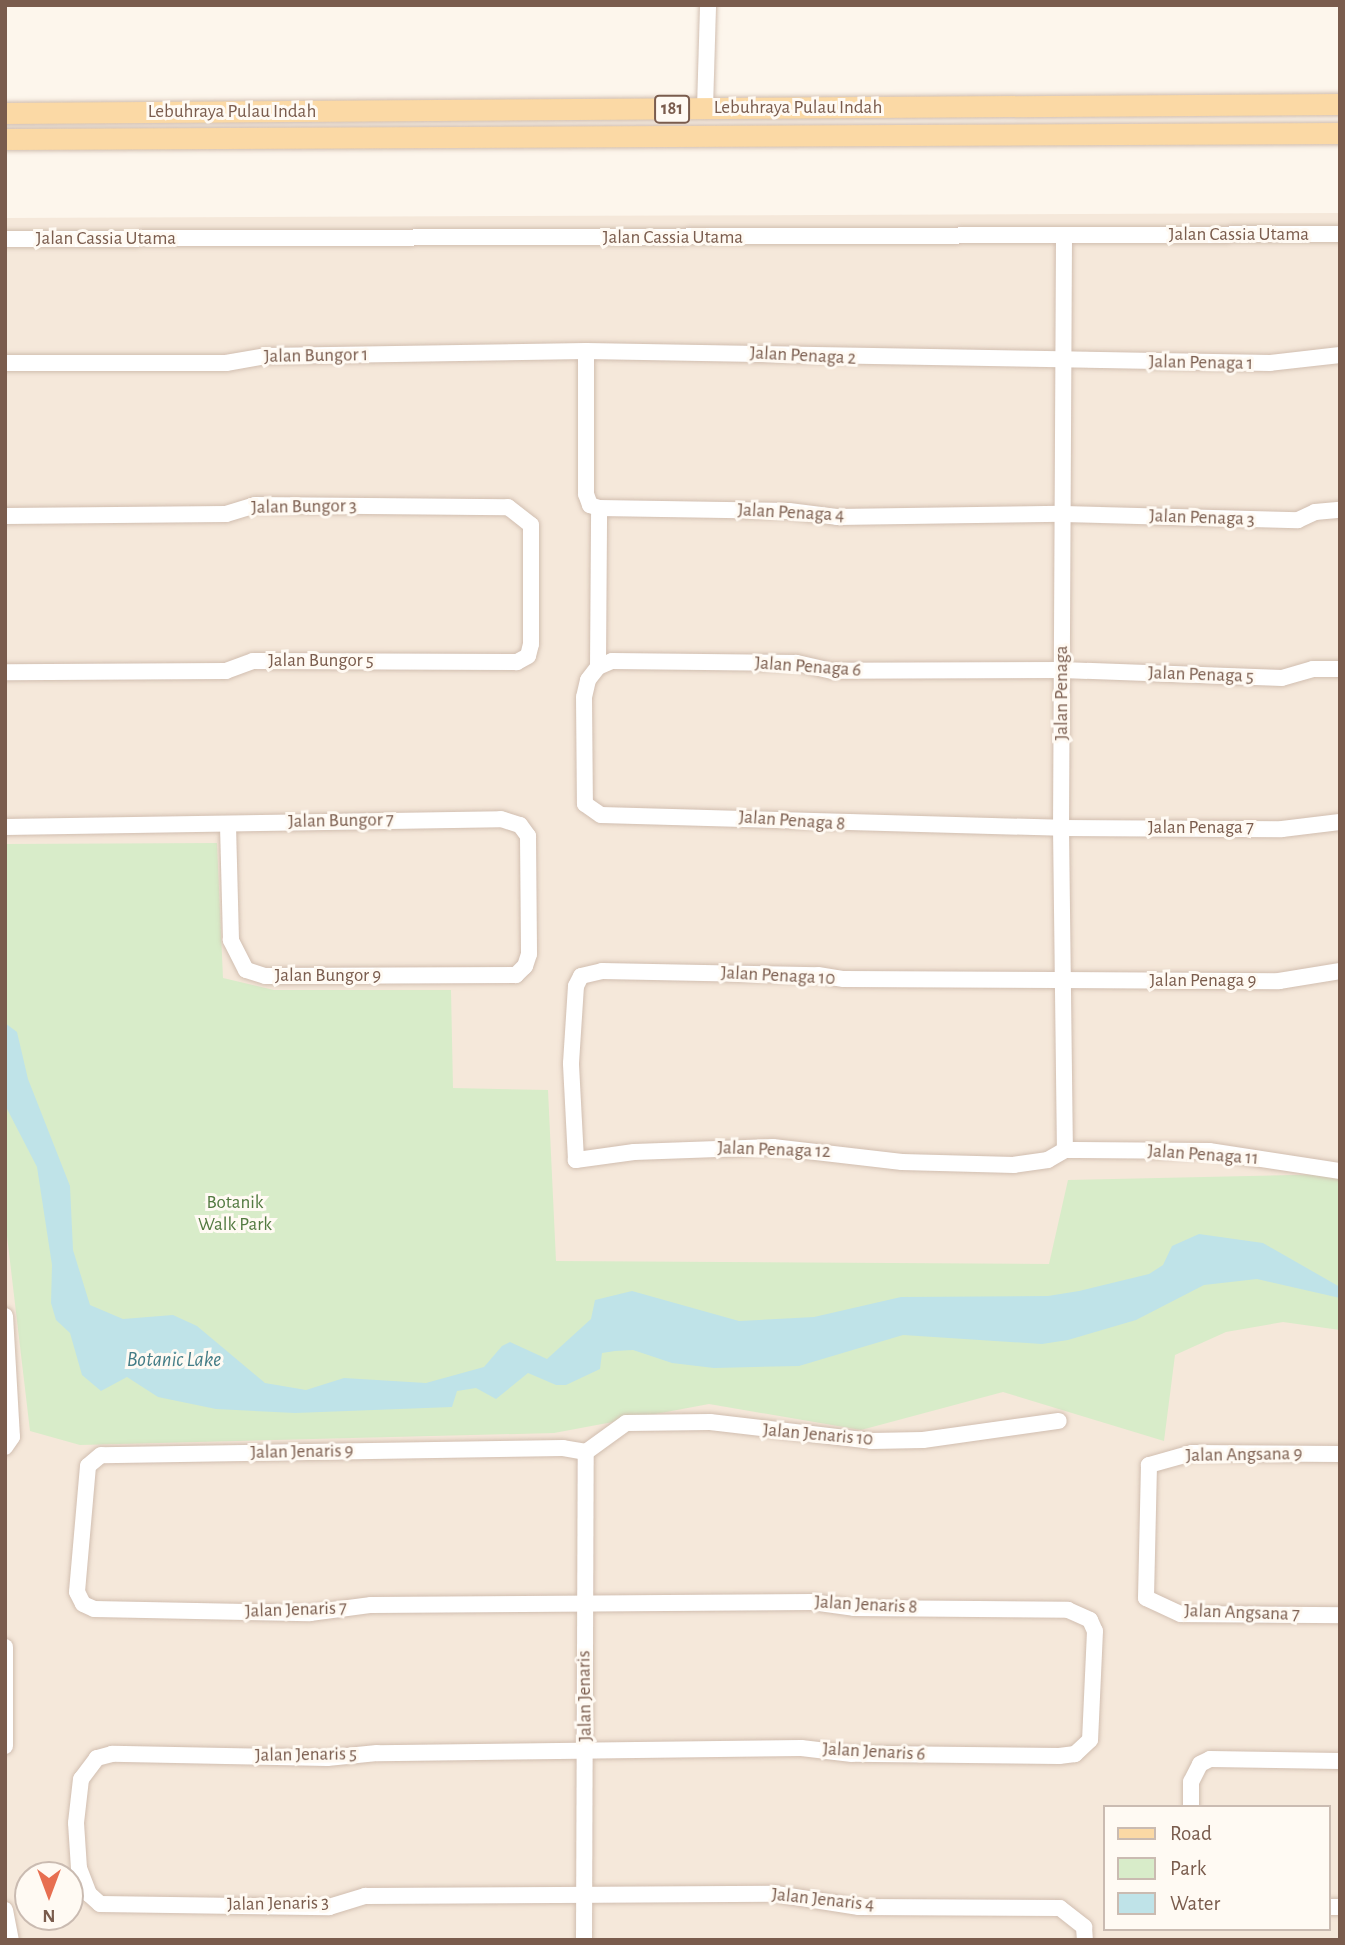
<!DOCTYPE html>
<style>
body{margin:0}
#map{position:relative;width:1345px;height:1945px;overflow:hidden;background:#fdf6ec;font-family:"Alegreya Sans",sans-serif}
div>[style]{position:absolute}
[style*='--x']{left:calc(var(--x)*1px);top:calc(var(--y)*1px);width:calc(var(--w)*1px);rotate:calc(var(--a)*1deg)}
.residential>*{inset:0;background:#f5e8da}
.green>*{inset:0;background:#d8ecc9}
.water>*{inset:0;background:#bfe3e8}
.roads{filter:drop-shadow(0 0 2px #d1beb0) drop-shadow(0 0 2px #d1beb0)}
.minor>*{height:16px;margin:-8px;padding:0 8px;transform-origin:8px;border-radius:8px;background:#fff}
.major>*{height:21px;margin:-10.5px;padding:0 10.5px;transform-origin:10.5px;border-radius:10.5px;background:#fbd9a5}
span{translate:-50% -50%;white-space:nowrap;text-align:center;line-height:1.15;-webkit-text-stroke:6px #fffaf3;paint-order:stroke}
.shield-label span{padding:2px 5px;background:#fffaf3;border:2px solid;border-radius:5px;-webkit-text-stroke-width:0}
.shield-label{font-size:18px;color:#7a5c4d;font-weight:700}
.street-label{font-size:19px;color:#7a5c4d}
.park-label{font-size:19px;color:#537a41}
.water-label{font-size:21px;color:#437c86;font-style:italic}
.frame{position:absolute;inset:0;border:7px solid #7a5c4d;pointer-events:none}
.legend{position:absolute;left:1103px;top:1805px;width:228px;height:126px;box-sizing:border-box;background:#fffaf3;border:2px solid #cabbb1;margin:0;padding:9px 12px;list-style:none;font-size:21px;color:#7a5c4d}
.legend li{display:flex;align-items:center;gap:14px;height:35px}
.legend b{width:35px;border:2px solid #cabbb1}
.north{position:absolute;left:14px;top:1861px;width:70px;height:70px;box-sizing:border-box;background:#fffaf3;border:2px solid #cabbb1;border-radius:50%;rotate:180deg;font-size:19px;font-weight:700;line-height:28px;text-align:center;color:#7a5c4d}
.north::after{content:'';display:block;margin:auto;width:24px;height:32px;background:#e76f51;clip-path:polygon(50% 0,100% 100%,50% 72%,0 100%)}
</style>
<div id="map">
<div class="residential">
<i style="clip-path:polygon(evenodd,1340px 213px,1340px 1940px,5px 1940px,5px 218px,1340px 213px,1105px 1807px,1329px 1807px,1329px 1929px,1105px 1929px,1105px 1807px,1340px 213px,28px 1875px,70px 1875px,70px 1917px,28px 1917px,28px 1875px)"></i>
</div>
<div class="green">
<i style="clip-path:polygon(217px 843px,223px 978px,274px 990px,451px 990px,453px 1088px,548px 1090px,556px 1261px,1049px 1264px,1068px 1180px,1340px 1174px,1340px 1330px,1283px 1322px,1226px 1332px,1175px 1355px,1164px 1441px,1003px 1392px,861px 1430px,709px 1404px,554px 1433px,80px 1445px,30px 1431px,5px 1219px,5px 844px)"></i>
</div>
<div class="water">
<i style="clip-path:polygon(5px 1023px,17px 1032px,28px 1079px,70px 1186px,73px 1250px,90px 1305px,123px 1319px,173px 1315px,197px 1326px,265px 1383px,306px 1390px,344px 1378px,426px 1383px,484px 1367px,502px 1346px,510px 1342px,547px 1359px,591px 1319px,595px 1300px,632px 1291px,739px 1321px,814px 1317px,901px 1297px,1048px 1296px,1079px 1291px,1149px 1274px,1163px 1265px,1172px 1246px,1199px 1234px,1263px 1243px,1340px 1287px,1340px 1298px,1257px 1279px,1204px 1285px,1136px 1320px,1068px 1340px,1042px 1344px,903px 1335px,799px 1366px,714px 1368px,672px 1363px,633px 1350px,615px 1351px,602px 1353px,600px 1369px,566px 1385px,556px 1385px,528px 1373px,496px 1399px,476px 1388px,457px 1391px,452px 1407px,295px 1413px,216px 1409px,158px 1397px,127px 1377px,101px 1391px,82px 1375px,70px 1333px,56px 1320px,51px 1303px,52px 1265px,37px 1167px,5px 1105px)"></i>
</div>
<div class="roads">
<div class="minor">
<i style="--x:705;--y:108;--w:103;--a:-88.3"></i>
<i style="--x:1064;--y:237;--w:591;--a:90.29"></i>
<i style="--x:1061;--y:828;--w:322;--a:89.3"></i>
<i style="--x:5;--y:239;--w:1335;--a:-0.21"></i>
<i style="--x:1340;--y:355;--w:70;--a:173.5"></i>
<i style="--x:1270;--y:363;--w:684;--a:-178.99"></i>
<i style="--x:586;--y:351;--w:143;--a:90"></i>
<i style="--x:586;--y:494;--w:12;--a:70"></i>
<i style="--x:590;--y:505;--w:9;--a:18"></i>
<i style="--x:599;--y:508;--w:190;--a:0.9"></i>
<i style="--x:789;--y:511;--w:48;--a:7.1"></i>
<i style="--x:837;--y:517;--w:226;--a:-0.8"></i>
<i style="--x:1063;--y:514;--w:235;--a:1.5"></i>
<i style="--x:1298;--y:520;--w:19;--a:-25"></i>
<i style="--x:1315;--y:512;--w:25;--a:-5"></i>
<i style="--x:5;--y:363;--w:221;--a:0"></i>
<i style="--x:226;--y:363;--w:40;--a:-10"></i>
<i style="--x:265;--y:356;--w:321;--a:-0.9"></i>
<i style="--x:5;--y:516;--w:221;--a:-0.5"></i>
<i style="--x:226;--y:514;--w:30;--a:-17"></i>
<i style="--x:255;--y:505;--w:253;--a:0.5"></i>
<i style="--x:508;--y:507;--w:29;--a:38"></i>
<i style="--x:531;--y:525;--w:119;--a:90"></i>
<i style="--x:531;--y:644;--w:12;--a:104"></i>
<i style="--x:528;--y:656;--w:13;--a:151"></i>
<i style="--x:517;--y:662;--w:264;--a:-179.8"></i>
<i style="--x:253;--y:661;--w:29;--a:160"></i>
<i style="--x:226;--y:671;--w:221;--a:179.7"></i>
<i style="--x:598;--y:667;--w:159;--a:-89.6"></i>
<i style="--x:1340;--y:669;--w:27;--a:180"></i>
<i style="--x:1313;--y:669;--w:32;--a:164"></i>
<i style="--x:1282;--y:678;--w:220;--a:-177.9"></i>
<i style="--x:1062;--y:670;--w:230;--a:179.8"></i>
<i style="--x:832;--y:671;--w:37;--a:-167"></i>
<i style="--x:796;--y:663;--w:184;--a:-179.4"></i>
<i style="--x:612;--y:661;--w:15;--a:157"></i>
<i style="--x:598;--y:667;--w:16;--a:128"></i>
<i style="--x:588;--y:680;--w:17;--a:103"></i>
<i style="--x:584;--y:697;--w:107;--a:89.5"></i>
<i style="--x:585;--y:804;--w:19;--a:35"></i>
<i style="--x:601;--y:815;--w:460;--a:1.6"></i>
<i style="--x:1061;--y:828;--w:221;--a:0.3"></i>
<i style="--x:1282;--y:829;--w:58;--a:-6.9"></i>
<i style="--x:5;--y:827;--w:496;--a:-0.9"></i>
<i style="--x:501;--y:819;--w:20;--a:18"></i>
<i style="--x:520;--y:825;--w:14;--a:54"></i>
<i style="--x:528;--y:836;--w:118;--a:89.5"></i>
<i style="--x:529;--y:954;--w:13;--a:108"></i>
<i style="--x:525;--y:966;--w:13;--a:135"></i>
<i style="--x:516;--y:975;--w:251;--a:179.8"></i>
<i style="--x:265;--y:976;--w:20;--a:-162"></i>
<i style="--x:246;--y:970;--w:34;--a:-117"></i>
<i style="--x:231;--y:940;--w:113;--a:-91.5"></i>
<i style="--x:1065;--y:1150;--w:20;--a:150"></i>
<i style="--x:1048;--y:1160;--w:34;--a:172"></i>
<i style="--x:1014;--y:1165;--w:112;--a:-178.5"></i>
<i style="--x:902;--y:1162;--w:130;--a:-173.4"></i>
<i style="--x:773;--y:1147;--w:139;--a:177.9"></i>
<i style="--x:634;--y:1152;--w:59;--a:172.1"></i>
<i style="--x:576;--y:1160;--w:97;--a:-93"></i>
<i style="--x:571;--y:1063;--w:77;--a:-86.3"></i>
<i style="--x:576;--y:986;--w:11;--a:-63"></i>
<i style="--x:581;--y:976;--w:22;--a:-13"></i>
<i style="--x:602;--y:971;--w:216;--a:1.1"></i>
<i style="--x:818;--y:975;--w:26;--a:9"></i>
<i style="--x:844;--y:979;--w:435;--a:0.3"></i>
<i style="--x:1279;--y:981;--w:62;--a:-9.3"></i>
<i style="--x:1065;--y:1150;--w:144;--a:0.4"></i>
<i style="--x:1209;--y:1151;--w:133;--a:8.7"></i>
<i style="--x:5;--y:1316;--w:121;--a:86.7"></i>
<i style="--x:12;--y:1437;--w:12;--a:125"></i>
<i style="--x:586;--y:1452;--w:23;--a:-170"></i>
<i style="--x:563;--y:1448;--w:462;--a:179.1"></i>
<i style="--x:101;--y:1455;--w:17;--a:140"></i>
<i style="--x:88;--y:1466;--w:126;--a:95"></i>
<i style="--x:77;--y:1592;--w:13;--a:63"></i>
<i style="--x:83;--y:1604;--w:12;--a:24"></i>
<i style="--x:94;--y:1609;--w:216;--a:1.1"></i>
<i style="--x:310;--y:1613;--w:62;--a:-7.5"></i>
<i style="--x:371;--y:1605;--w:441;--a:-0.4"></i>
<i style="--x:812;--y:1602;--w:42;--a:8.1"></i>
<i style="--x:854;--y:1608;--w:214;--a:0.5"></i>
<i style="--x:1068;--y:1610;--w:24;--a:24"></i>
<i style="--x:1090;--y:1620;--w:12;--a:66"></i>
<i style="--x:1095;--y:1631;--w:109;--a:92.6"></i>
<i style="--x:1090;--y:1740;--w:21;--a:137"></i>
<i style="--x:1075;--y:1754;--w:16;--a:173"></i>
<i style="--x:1059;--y:1756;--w:207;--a:-179.4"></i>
<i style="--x:852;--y:1754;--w:51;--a:-173.3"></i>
<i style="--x:801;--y:1748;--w:424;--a:179.3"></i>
<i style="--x:377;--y:1753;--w:50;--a:174.3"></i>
<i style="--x:327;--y:1758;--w:215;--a:-178.9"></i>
<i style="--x:112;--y:1754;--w:16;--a:165"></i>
<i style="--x:97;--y:1758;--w:26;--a:127"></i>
<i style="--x:81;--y:1779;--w:44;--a:96.5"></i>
<i style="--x:76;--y:1823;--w:45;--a:86.2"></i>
<i style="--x:79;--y:1868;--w:28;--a:69"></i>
<i style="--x:89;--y:1894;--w:15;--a:42"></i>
<i style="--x:100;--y:1904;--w:229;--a:0.8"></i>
<i style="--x:329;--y:1907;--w:38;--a:-17"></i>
<i style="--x:365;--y:1896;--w:411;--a:-0.3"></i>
<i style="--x:776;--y:1894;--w:84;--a:8.9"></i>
<i style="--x:859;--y:1907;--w:201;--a:0.3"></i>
<i style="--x:1060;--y:1908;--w:31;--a:38"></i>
<i style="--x:1084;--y:1927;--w:13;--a:86"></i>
<i style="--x:586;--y:1452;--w:49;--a:-35.9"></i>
<i style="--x:626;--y:1423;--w:84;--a:-0.7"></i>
<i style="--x:710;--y:1422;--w:162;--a:6.7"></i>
<i style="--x:871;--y:1441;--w:52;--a:-1.1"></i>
<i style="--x:923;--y:1440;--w:137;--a:-8"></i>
<i style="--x:1340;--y:1454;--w:148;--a:-179.6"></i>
<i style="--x:1192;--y:1453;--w:45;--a:164.4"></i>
<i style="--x:1149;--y:1465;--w:133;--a:91.3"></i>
<i style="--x:1146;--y:1598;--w:38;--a:25"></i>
<i style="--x:1181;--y:1614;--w:159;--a:0.4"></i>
<i style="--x:5;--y:1647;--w:99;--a:90"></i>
<i style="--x:1191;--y:1807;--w:25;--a:-90"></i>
<i style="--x:1191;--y:1782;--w:20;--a:-63"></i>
<i style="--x:1200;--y:1764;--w:11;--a:-27"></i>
<i style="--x:1210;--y:1759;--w:130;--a:0.9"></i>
<i style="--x:1329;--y:1907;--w:11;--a:0"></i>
<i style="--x:5;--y:1910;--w:31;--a:79"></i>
<i style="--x:584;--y:1940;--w:488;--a:-89.8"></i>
</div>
<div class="major">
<i style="--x:5;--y:113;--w:1335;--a:-0.39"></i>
<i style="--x:5;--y:139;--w:1335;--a:-0.26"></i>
</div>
</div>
<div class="shield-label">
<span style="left:672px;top:109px">181</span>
</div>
<div class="street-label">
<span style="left:798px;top:108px">Lebuhraya Pulau Indah</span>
<span style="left:232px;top:112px">Lebuhraya Pulau Indah</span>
<span style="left:1239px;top:235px">Jalan Cassia Utama</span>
<span style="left:673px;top:238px">Jalan Cassia Utama</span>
<span style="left:106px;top:239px">Jalan Cassia Utama</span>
<span style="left:316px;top:356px;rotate:-1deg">Jalan Bungor 1</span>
<span style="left:803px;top:356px;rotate:3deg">Jalan Penaga 2</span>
<span style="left:1201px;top:363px;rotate:1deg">Jalan Penaga 1</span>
<span style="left:304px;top:507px;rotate:-1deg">Jalan Bungor 3</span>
<span style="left:791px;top:513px;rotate:3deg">Jalan Penaga 4</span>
<span style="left:1202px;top:518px;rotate:2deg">Jalan Penaga 3</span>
<span style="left:321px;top:661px">Jalan Bungor 5</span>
<span style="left:808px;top:667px;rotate:4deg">Jalan Penaga 6</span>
<span style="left:1201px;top:675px;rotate:2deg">Jalan Penaga 5</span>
<span style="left:1062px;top:693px;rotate:-90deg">Jalan Penaga</span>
<span style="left:341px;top:821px;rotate:-1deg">Jalan Bungor 7</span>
<span style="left:792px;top:821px;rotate:4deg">Jalan Penaga 8</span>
<span style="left:1201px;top:828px">Jalan Penaga 7</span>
<span style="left:328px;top:976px">Jalan Bungor 9</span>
<span style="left:778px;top:976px;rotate:3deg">Jalan Penaga 10</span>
<span style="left:1203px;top:981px">Jalan Penaga 9</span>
<span style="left:774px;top:1150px;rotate:2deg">Jalan Penaga 12</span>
<span style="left:1203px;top:1155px;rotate:4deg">Jalan Penaga 11</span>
<span style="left:818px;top:1435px;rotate:5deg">Jalan Jenaris 10</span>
<span style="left:302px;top:1452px;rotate:-1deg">Jalan Jenaris 9</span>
<span style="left:1244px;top:1455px;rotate:-1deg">Jalan Angsana 9</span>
<span style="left:866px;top:1605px;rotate:3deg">Jalan Jenaris 8</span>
<span style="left:296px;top:1610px;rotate:-2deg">Jalan Jenaris 7</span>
<span style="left:1242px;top:1613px;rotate:2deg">Jalan Angsana 7</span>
<span style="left:585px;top:1696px;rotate:-91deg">Jalan Jenaris</span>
<span style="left:874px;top:1752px;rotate:3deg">Jalan Jenaris 6</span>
<span style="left:306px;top:1755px;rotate:-1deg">Jalan Jenaris 5</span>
<span style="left:823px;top:1900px;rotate:6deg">Jalan Jenaris 4</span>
<span style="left:278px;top:1904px;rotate:-1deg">Jalan Jenaris 3</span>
</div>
<div class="park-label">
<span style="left:235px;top:1214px">Botanik<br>Walk Park</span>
</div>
<div class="water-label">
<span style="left:174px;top:1360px">Botanic Lake</span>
</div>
<div class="frame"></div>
<ul class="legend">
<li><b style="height:9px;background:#fbd9a5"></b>Road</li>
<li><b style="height:19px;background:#d8ecc9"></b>Park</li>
<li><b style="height:19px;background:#bfe3e8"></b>Water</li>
</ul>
<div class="north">N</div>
</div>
